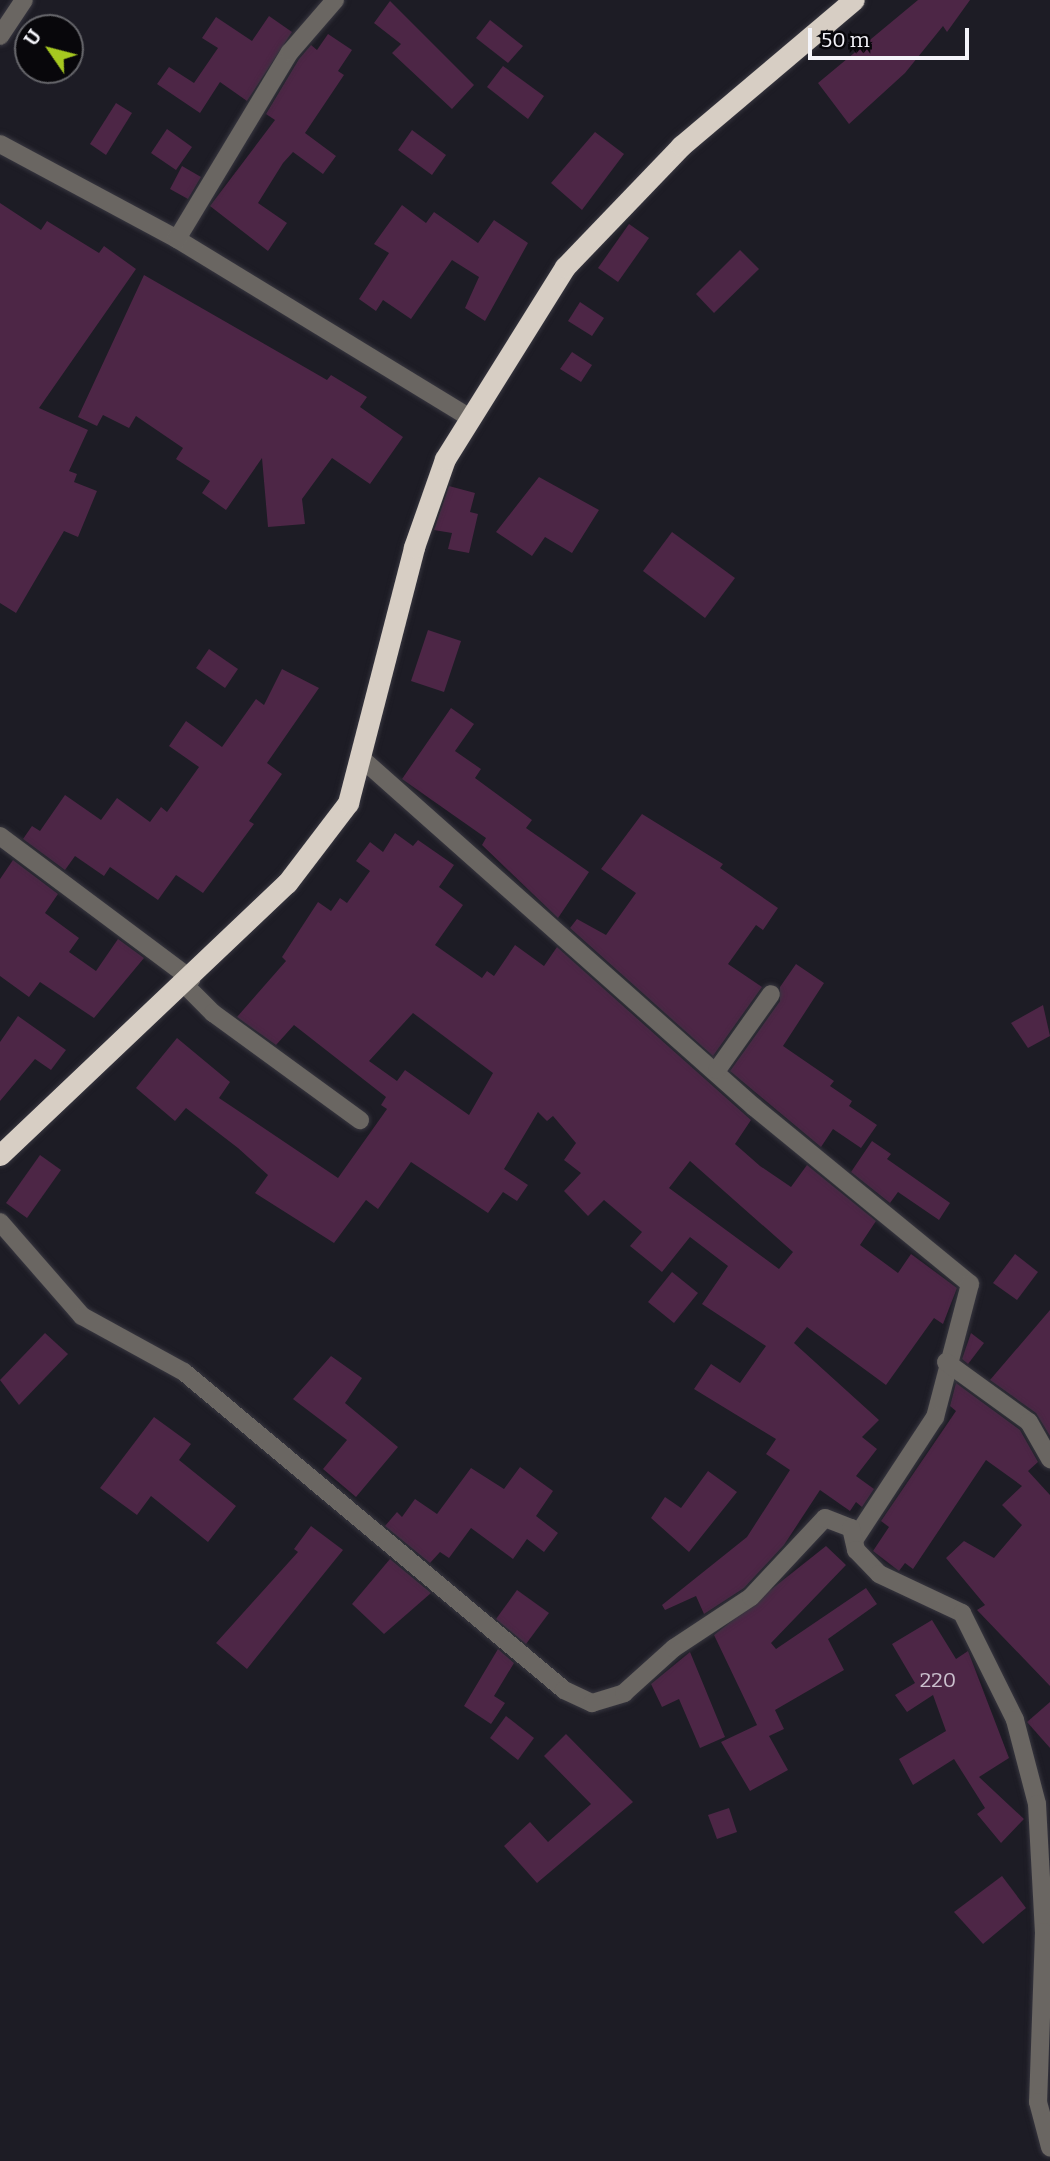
<!DOCTYPE html>
<style>
body{margin:0}
#map{position:relative;width:1050px;height:2161px;overflow:hidden;background:#1d1c25;font-family:Bitter,serif}
div>[style]{position:absolute}
[style*='--x']{left:calc(var(--x)*1px);top:calc(var(--y)*1px);width:calc(var(--w)*1px);rotate:calc(var(--a)*1deg)}
.building>*{inset:0;background:#4d2646}
.roads{filter:drop-shadow(0 0 2px #37363f) drop-shadow(0 0 2px #37363f)}
.minor>*{height:18px;margin:-9px;padding:0 9px;transform-origin:9px;border-radius:9px;background:#6a6662}
.highway>*{height:21px;margin:-10.5px;padding:0 10.5px;transform-origin:10.5px;border-radius:10.5px;background:#d7cec4}
span{translate:-50% -50%;white-space:nowrap;text-align:center;line-height:1.15;-webkit-text-stroke:7px #08070b;paint-order:stroke}
.number-label{font-size:21px;color:#cac0cd}
.number-label span{-webkit-text-stroke-width:0}
.north{position:absolute;left:14px;top:14px;width:70px;height:70px;box-sizing:border-box;background:#08070b;border:2px solid #66666b;border-radius:50%;rotate:305deg;font-size:19px;font-weight:700;line-height:28px;text-align:center;color:#f4f4fa}
.north::after{content:'';display:block;margin:auto;width:24px;height:32px;background:#a6c820;clip-path:polygon(50% 0,100% 100%,50% 72%,0 100%)}
.scale{position:absolute;left:808px;top:28px;width:161px;height:32px;box-sizing:border-box;border:4px solid #f4f4fa;border-top:0;padding-left:9px;font-size:21px;line-height:24px;white-space:nowrap;color:#f4f4fa;-webkit-text-stroke:5px #08070b;paint-order:stroke}
</style>
<div id="map">
<div class="building">
<i style="clip-path:polygon(918px 0,970px 0,947px 32px,943px 26px,905px 73px,849px 124px,818px 83px)"></i>
<i style="clip-path:polygon(390px 1px,474px 85px,452px 109px,392px 53px,401px 44px,374px 23px)"></i>
<i style="clip-path:polygon(269px 16px,292px 32px,247px 101px,220px 82px,200px 113px,157px 84px,169px 67px,194px 83px,218px 48px,202px 38px,216px 17px,252px 41px)"></i>
<i style="clip-path:polygon(490px 20px,523px 46px,508px 63px,476px 38px)"></i>
<i style="clip-path:polygon(328px 34px,352px 50px,338px 71px,344px 75px,305px 133px,336px 156px,323px 174px,293px 152px,283px 163px,258px 203px,287px 223px,268px 251px,210px 206px,275px 120px,266px 114px,299px 59px,311px 45px,317px 50px)"></i>
<i style="clip-path:polygon(503px 66px,544px 96px,528px 119px,487px 87px)"></i>
<i style="clip-path:polygon(116px 103px,132px 113px,106px 155px,90px 144px)"></i>
<i style="clip-path:polygon(167px 129px,192px 147px,176px 170px,151px 153px)"></i>
<i style="clip-path:polygon(412px 130px,446px 155px,432px 175px,398px 150px)"></i>
<i style="clip-path:polygon(595px 132px,624px 154px,582px 210px,551px 183px)"></i>
<i style="clip-path:polygon(182px 166px,201px 177px,188px 199px,170px 189px)"></i>
<i style="clip-path:polygon(0 203px,41px 230px,47px 221px,99px 253px,104px 246px,136px 269px,39px 408px,88px 430px,69px 471px,77px 474px,74px 482px,97px 491px,78px 537px,64px 531px,16px 613px,0 603px)"></i>
<i style="clip-path:polygon(402px 205px,426px 223px,434px 212px,478px 243px,494px 220px,528px 243px,485px 321px,465px 308px,479px 277px,452px 260px,411px 319px,383px 300px,376px 311px,359px 299px,389px 253px,374px 244px)"></i>
<i style="clip-path:polygon(629px 224px,649px 238px,618px 282px,598px 268px)"></i>
<i style="clip-path:polygon(740px 250px,759px 269px,714px 313px,696px 294px)"></i>
<i style="clip-path:polygon(144px 275px,327px 380px,331px 375px,367px 397px,360px 407px,403px 437px,370px 484px,332px 458px,302px 499px,305px 524px,268px 527px,262px 458px,226px 510px,202px 493px,210px 481px,176px 459px,183px 448px,136px 416px,129px 428px,103px 415px,97px 426px,78px 417px)"></i>
<i style="clip-path:polygon(580px 302px,604px 318px,592px 336px,568px 321px)"></i>
<i style="clip-path:polygon(572px 352px,592px 365px,581px 382px,560px 369px)"></i>
<i style="clip-path:polygon(539px 477px,599px 510px,572px 553px,545px 537px,532px 556px,496px 532px)"></i>
<i style="clip-path:polygon(449px 486px,475px 493px,470px 512px,478px 514px,469px 553px,448px 549px,452px 533px,434px 530px)"></i>
<i style="clip-path:polygon(672px 532px,735px 578px,705px 618px,643px 571px)"></i>
<i style="clip-path:polygon(428px 630px,461px 641px,444px 692px,411px 681px)"></i>
<i style="clip-path:polygon(209px 649px,238px 669px,225px 688px,196px 668px)"></i>
<i style="clip-path:polygon(282px 669px,319px 688px,267px 763px,282px 774px,249px 821px,254px 824px,203px 893px,176px 875px,158px 900px,110px 867px,104px 876px,75px 856px,65px 870px,23px 839px,32px 826px,40px 831px,65px 795px,101px 820px,117px 798px,150px 822px,161px 807px,167px 812px,199px 767px,169px 746px,186px 721px,222px 747px,256px 699px,264px 705px)"></i>
<i style="clip-path:polygon(451px 708px,474px 724px,455px 751px,481px 769px,475px 778px,532px 820px,526px 828px,589px 872px,558px 918px,482px 845px,486px 838px,402px 779px)"></i>
<i style="clip-path:polygon(642px 814px,723px 864px,720px 868px,778px 908px,763px 930px,756px 925px,728px 964px,762px 987px,713px 1056px,570px 928px,577px 919px,606px 935px,636px 893px,601px 869px)"></i>
<i style="clip-path:polygon(evenodd,395px 833px,413px 846px,418px 840px,454px 865px,439px 887px,463px 905px,435px 945px,482px 978px,487px 971px,494px 976px,515px 945px,544px 966px,557px 947px,751px 1120px,735px 1144px,760px 1166px,791px 1187px,807px 1165px,876px 1221px,860px 1245px,898px 1273px,911px 1254px,957px 1288px,943px 1324px,934px 1318px,886px 1385px,807px 1327px,794px 1343px,879px 1420px,862px 1437px,877px 1449px,856px 1476px,874px 1489px,862px 1507px,856px 1502px,850px 1511px,820px 1490px,784px 1545px,744px 1588px,704px 1614px,696px 1596px,665px 1610px,662px 1605px,747px 1537px,790px 1470px,766px 1454px,776px 1439px,694px 1389px,711px 1364px,740px 1383px,766px 1346px,702px 1304px,728px 1266px,690px 1237px,662px 1272px,630px 1246px,642px 1232px,604px 1200px,588px 1216px,564px 1191px,581px 1173px,564px 1160px,576px 1143px,553px 1116px,547px 1121px,538px 1112px,504px 1169px,528px 1185px,517px 1201px,503px 1192px,488px 1213px,411px 1162px,378px 1209px,366px 1200px,334px 1243px,255px 1193px,268px 1175px,238px 1148px,186px 1108px,175px 1121px,136px 1088px,177px 1038px,230px 1082px,219px 1098px,338px 1178px,387px 1109px,381px 1105px,386px 1097px,294px 1025px,276px 1045px,237px 1017px,286px 961px,282px 957px,318px 902px,331px 911px,340px 898px,347px 903px,370px 871px,356px 861px,370px 842px,383px 852px,395px 833px,413px 1013px,493px 1073px,469px 1115px,405px 1070px,397px 1081px,369px 1061px,413px 1013px,395px 833px,690px 1161px,793px 1252px,779px 1269px,669px 1188px,690px 1161px)"></i>
<i style="clip-path:polygon(13px 860px,58px 894px,45px 913px,79px 938px,69px 952px,96px 971px,118px 939px,144px 958px,94px 1018px,40px 982px,29px 997px,0 976px,0 879px)"></i>
<i style="clip-path:polygon(796px 964px,824px 983px,783px 1046px,834px 1081px,830px 1086px,852px 1101px,849px 1106px,877px 1125px,861px 1148px,833px 1129px,821px 1147px,730px 1071px,780px 1001px,780px 987px)"></i>
<i style="clip-path:polygon(1043px 1005px,1050px 1036px,1028px 1048px,1011px 1023px)"></i>
<i style="clip-path:polygon(18px 1016px,66px 1050px,51px 1070px,35px 1059px,0 1101px,0 1042px)"></i>
<i style="clip-path:polygon(872px 1141px,891px 1154px,887px 1159px,950px 1203px,939px 1220px,898px 1192px,890px 1203px,851px 1172px)"></i>
<i style="clip-path:polygon(40px 1155px,61px 1170px,27px 1218px,6px 1203px)"></i>
<i style="clip-path:polygon(1015px 1254px,1038px 1272px,1017px 1300px,993px 1283px)"></i>
<i style="clip-path:polygon(672px 1272px,698px 1293px,674px 1323px,648px 1302px)"></i>
<i style="clip-path:polygon(1050px 1310px,1050px 1436px,1036px 1413px,990px 1380px)"></i>
<i style="clip-path:polygon(45px 1333px,68px 1354px,19px 1405px,0 1380px)"></i>
<i style="clip-path:polygon(971px 1333px,984px 1343px,968px 1364px,962px 1359px)"></i>
<i style="clip-path:polygon(331px 1356px,362px 1378px,345px 1403px,398px 1447px,356px 1497px,323px 1469px,347px 1440px,293px 1399px)"></i>
<i style="clip-path:polygon(956px 1383px,1020px 1430px,1038px 1462px,1028px 1471px,1050px 1495px,1050px 1686px,977px 1610px,985px 1605px,946px 1558px,964px 1541px,994px 1558px,1022px 1525px,1002px 1505px,1022px 1486px,986px 1460px,913px 1569px,905px 1563px,899px 1571px,873px 1551px,889px 1527px,881px 1521px,956px 1411px,950px 1406px)"></i>
<i style="clip-path:polygon(154px 1417px,191px 1444px,179px 1460px,236px 1506px,208px 1542px,151px 1496px,137px 1515px,100px 1488px)"></i>
<i style="clip-path:polygon(520px 1467px,553px 1491px,536px 1516px,558px 1533px,544px 1552px,527px 1539px,513px 1559px,471px 1528px,449px 1558px,440px 1552px,430px 1563px,385px 1526px,397px 1512px,402px 1517px,415px 1499px,437px 1514px,471px 1468px,504px 1489px)"></i>
<i style="clip-path:polygon(708px 1471px,737px 1492px,689px 1552px,651px 1518px,665px 1497px,681px 1508px)"></i>
<i style="clip-path:polygon(311px 1526px,343px 1550px,247px 1669px,216px 1643px,298px 1552px,294px 1549px)"></i>
<i style="clip-path:polygon(826px 1546px,846px 1565px,771px 1643px,776px 1649px,866px 1588px,877px 1604px,828px 1639px,844px 1670px,775px 1710px,784px 1729px,769px 1736px,788px 1770px,750px 1791px,721px 1742px,757px 1725px,714px 1635px)"></i>
<i style="clip-path:polygon(390px 1559px,431px 1593px,384px 1634px,352px 1604px)"></i>
<i style="clip-path:polygon(517px 1590px,549px 1613px,526px 1644px,496px 1619px)"></i>
<i style="clip-path:polygon(932px 1620px,956px 1659px,968px 1651px,1009px 1758px,979px 1777px,1024px 1819px,1001px 1843px,977px 1814px,985px 1808px,954px 1759px,913px 1785px,899px 1759px,946px 1731px,933px 1695px,907px 1712px,895px 1695px,915px 1683px,892px 1644px)"></i>
<i style="clip-path:polygon(498px 1649px,514px 1663px,494px 1696px,505px 1703px,491px 1724px,464px 1706px)"></i>
<i style="clip-path:polygon(690px 1652px,725px 1737px,700px 1748px,679px 1699px,662px 1707px,651px 1684px)"></i>
<i style="clip-path:polygon(1050px 1702px,1050px 1748px,1027px 1722px)"></i>
<i style="clip-path:polygon(506px 1716px,534px 1738px,518px 1760px,490px 1738px)"></i>
<i style="clip-path:polygon(566px 1734px,633px 1802px,537px 1883px,504px 1846px,530px 1822px,548px 1842px,591px 1804px,544px 1756px)"></i>
<i style="clip-path:polygon(729px 1808px,737px 1832px,717px 1839px,708px 1815px)"></i>
<i style="clip-path:polygon(1002px 1876px,1026px 1908px,983px 1944px,954px 1912px)"></i>
</div>
<div class="roads">
<div class="minor">
<i style="--x:0;--y:36;--w:43;--a:-56.3"></i>
<i style="--x:0;--y:144;--w:201;--a:28.2"></i>
<i style="--x:177;--y:239;--w:342;--a:31.4"></i>
<i style="--x:177;--y:239;--w:218;--a:-58.9"></i>
<i style="--x:290;--y:52;--w:69;--a:-49.1"></i>
<i style="--x:361;--y:758;--w:526;--a:41.61"></i>
<i style="--x:754;--y:1107;--w:279;--a:39.3"></i>
<i style="--x:970;--y:1284;--w:138;--a:104.7"></i>
<i style="--x:935;--y:1417;--w:146;--a:123.3"></i>
<i style="--x:0;--y:836;--w:239;--a:36.8"></i>
<i style="--x:185;--y:985;--w:40;--a:45"></i>
<i style="--x:213;--y:1013;--w:182;--a:36.1"></i>
<i style="--x:717;--y:1070;--w:93;--a:-54.6"></i>
<i style="--x:0;--y:1222;--w:125;--a:48.9"></i>
<i style="--x:82;--y:1316;--w:116;--a:28.8"></i>
<i style="--x:184;--y:1372;--w:496;--a:39.9"></i>
<i style="--x:564;--y:1690;--w:31;--a:25"></i>
<i style="--x:592;--y:1703;--w:34;--a:-17"></i>
<i style="--x:624;--y:1693;--w:67;--a:-42"></i>
<i style="--x:674;--y:1648;--w:92;--a:-33.5"></i>
<i style="--x:751;--y:1597;--w:108;--a:-46.9"></i>
<i style="--x:825;--y:1518;--w:28;--a:21"></i>
<i style="--x:851;--y:1528;--w:23;--a:77"></i>
<i style="--x:856;--y:1550;--w:33;--a:46"></i>
<i style="--x:879;--y:1574;--w:92;--a:25.2"></i>
<i style="--x:962;--y:1613;--w:119;--a:63.6"></i>
<i style="--x:1015;--y:1720;--w:87;--a:75.3"></i>
<i style="--x:1037;--y:1804;--w:128;--a:86.9"></i>
<i style="--x:1044;--y:1932;--w:170;--a:92"></i>
<i style="--x:1038;--y:2102;--w:47;--a:75.1"></i>
<i style="--x:946;--y:1362;--w:102;--a:35.9"></i>
<i style="--x:1029;--y:1422;--w:43;--a:60.4"></i>
</div>
<div class="highway">
<i style="--x:0;--y:1155;--w:395;--a:-43.5"></i>
<i style="--x:287;--y:883;--w:101;--a:-52.7"></i>
<i style="--x:348;--y:803;--w:264;--a:-75.5"></i>
<i style="--x:414;--y:547;--w:93;--a:-70.6"></i>
<i style="--x:445;--y:459;--w:226;--a:-58"></i>
<i style="--x:565;--y:267;--w:168;--a:-46.2"></i>
<i style="--x:681;--y:146;--w:226;--a:-40.2"></i>
</div>
</div>
<div class="number-label">
<span style="left:938px;top:1680px">220</span>
</div>
<div class="north">U</div>
<div class="scale">50 m</div>
</div>
